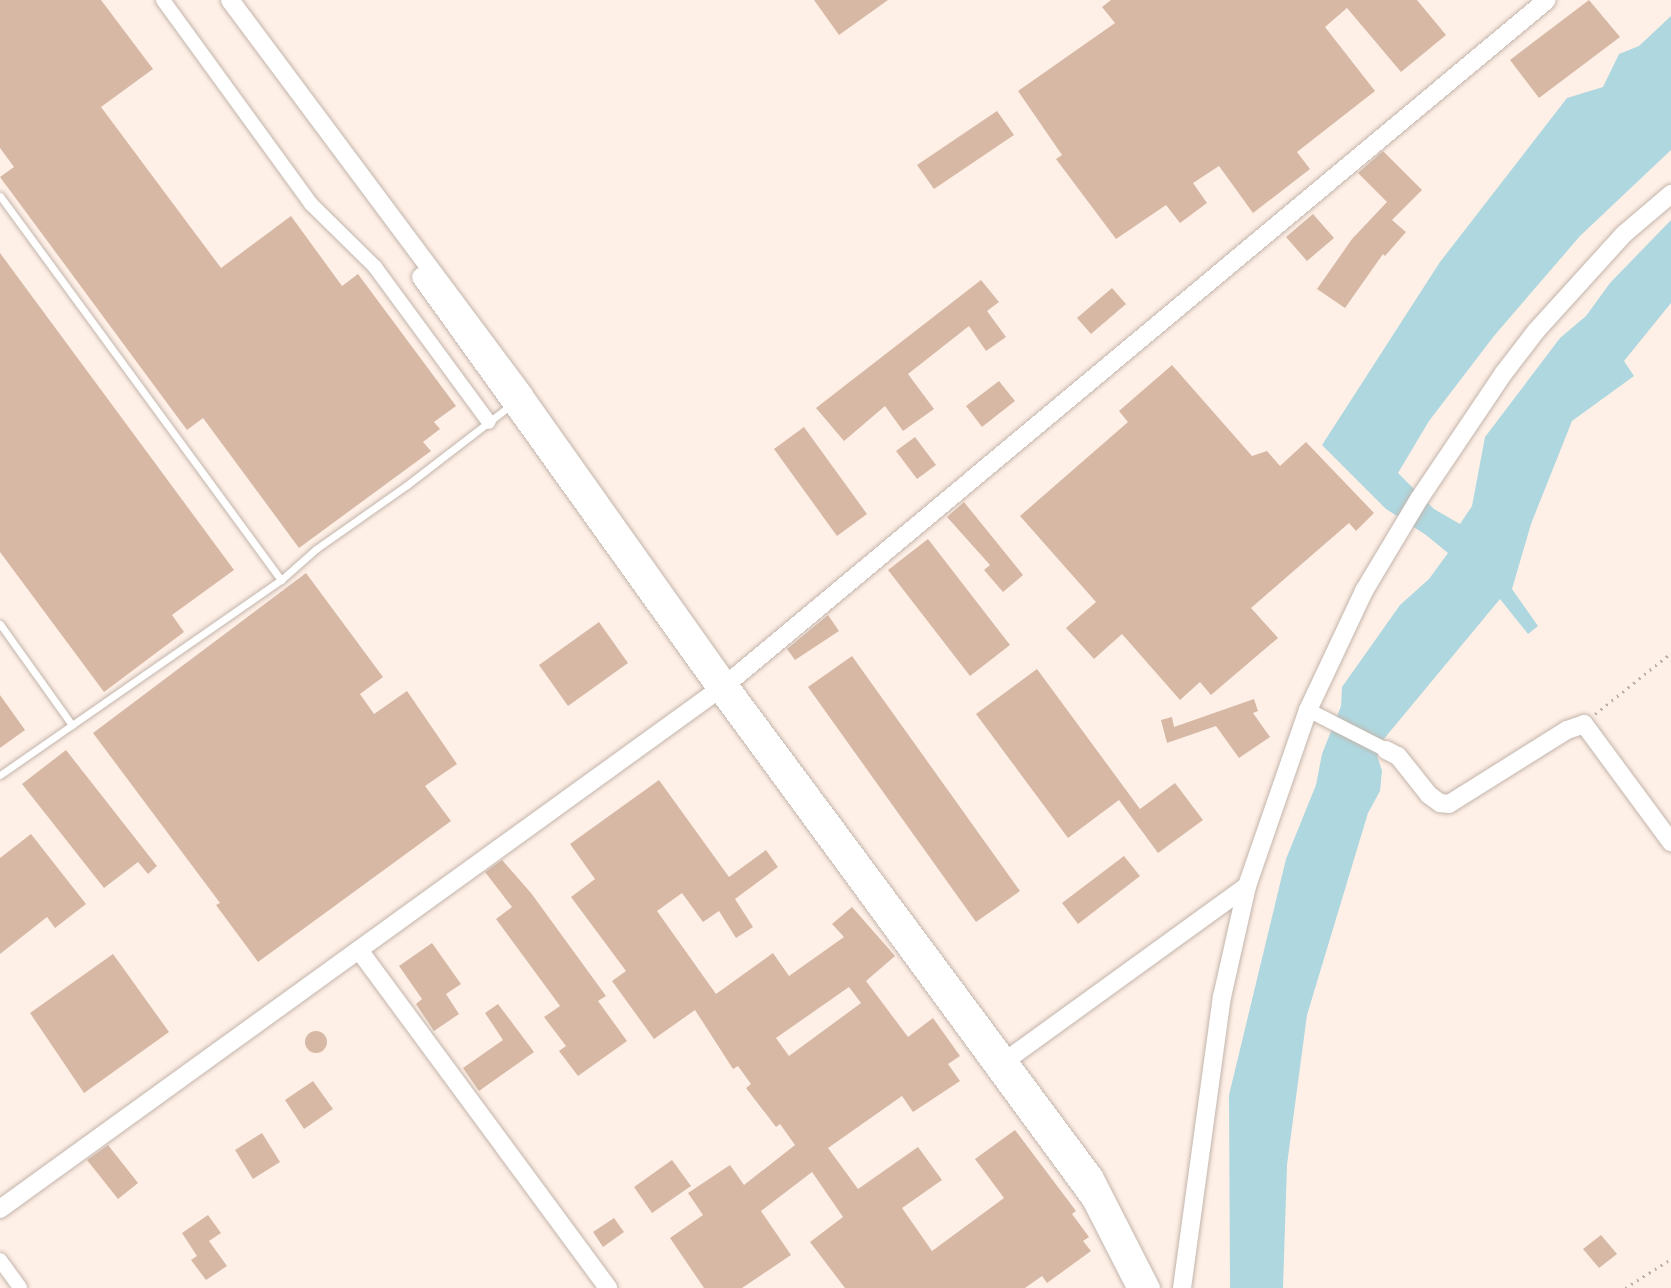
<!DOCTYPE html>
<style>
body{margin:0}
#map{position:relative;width:1671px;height:1288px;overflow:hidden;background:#fff0e7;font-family:Roboto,sans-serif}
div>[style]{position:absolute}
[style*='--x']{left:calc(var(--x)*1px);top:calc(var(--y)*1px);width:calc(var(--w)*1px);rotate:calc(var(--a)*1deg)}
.water>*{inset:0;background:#afd7df}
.building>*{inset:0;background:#d6b8a5}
.round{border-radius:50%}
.path>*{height:2.5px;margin-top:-1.25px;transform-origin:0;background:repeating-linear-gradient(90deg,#bcb0a9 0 2px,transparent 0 7px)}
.roads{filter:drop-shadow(0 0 2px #c3b5ac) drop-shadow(0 0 2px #c3b5ac)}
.service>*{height:7px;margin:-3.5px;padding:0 3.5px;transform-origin:3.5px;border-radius:3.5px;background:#fff}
.minor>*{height:14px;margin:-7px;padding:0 7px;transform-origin:7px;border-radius:7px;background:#fff}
.tertiary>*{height:18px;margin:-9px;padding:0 9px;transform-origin:9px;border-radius:9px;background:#fff}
span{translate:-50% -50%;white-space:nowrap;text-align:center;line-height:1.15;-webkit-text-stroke:6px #fff0e7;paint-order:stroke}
</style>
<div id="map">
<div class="water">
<i style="clip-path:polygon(1671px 16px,1671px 150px,1580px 236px,1494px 336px,1429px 421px,1398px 473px,1434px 509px,1460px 524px,1472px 506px,1485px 437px,1560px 338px,1586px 316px,1610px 283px,1671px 220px,1671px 303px,1624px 361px,1634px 376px,1572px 421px,1531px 524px,1512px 589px,1538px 626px,1528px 634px,1500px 599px,1383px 740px,1377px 755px,1382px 771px,1380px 791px,1368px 813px,1307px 1015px,1287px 1165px,1283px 1288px,1230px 1288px,1229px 1095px,1286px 859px,1316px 785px,1322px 754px,1341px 706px,1342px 687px,1400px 605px,1429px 579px,1448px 553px,1426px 535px,1386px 509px,1322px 445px,1440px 262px,1567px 98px,1603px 87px,1619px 54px,1639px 46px)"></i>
</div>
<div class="building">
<i style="clip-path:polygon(0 0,101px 0,153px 69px,101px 107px,221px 268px,291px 216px,342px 286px,358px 274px,456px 406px,434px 422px,440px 429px,423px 442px,431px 451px,299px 548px,203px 418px,187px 430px,0 177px,14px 167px,0 148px)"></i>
<i style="clip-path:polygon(814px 0,888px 0,839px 35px)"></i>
<i style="clip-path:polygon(1111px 0,1417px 0,1446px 35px,1401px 72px,1347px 8px,1325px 27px,1375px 91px,1297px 152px,1310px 169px,1253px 213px,1219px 166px,1193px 183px,1207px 203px,1180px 223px,1166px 205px,1116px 239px,1056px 159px,1062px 155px,1018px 91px,1115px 23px,1102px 7px)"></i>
<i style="clip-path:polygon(1589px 0,1620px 37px,1539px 98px,1510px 60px)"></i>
<i style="clip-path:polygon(997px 111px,1014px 135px,934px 189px,917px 165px)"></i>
<i style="clip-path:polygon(1383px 151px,1422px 190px,1392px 220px,1406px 232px,1385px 256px,1383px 254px,1345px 308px,1317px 289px,1352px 239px,1387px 202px,1358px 173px)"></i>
<i style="clip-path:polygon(1313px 214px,1334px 238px,1307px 261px,1286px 237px)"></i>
<i style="clip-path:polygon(0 253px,234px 570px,172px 615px,184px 632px,104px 692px,0 552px)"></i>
<i style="clip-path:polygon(981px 280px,999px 302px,987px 311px,1006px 337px,986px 351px,969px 326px,908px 374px,934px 409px,903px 431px,885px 406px,844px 441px,816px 408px)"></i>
<i style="clip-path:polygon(1112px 288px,1126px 304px,1091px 334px,1077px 318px)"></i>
<i style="clip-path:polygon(1172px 365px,1252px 456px,1267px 451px,1280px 466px,1306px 442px,1374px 513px,1356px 531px,1349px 523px,1251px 608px,1278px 638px,1211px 695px,1200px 682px,1180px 700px,1122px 634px,1094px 659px,1066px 628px,1096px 602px,1020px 516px,1128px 422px,1119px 411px)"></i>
<i style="clip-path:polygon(999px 381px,1015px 401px,982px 427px,966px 406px)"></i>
<i style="clip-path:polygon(804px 427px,867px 514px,837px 536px,774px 449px)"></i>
<i style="clip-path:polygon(915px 437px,936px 465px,917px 479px,896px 451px)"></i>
<i style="clip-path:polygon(964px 502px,1023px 575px,1003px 592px,984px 570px,990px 565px,947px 517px)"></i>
<i style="clip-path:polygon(928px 539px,1010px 645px,970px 676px,888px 570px)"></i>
<i style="clip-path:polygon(306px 573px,383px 677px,360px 694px,374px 714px,407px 691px,457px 764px,425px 786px,451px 821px,258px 962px,216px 905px,220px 903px,93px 733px)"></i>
<i style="clip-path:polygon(828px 615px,839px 631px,795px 660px,787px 649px)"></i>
<i style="clip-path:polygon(599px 622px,628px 663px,568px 706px,539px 665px)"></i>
<i style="clip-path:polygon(852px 656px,1020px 891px,976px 922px,808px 687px)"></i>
<i style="clip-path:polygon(1037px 669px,1140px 809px,1175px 783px,1203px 820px,1158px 853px,1119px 800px,1068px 838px,976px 714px)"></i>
<i style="clip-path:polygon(0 695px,25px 730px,0 748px)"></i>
<i style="clip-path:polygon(1254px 699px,1258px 711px,1253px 713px,1270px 737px,1239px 758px,1216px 726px,1167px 743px,1161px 720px,1172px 717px,1174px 727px)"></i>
<i style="clip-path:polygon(66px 750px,157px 866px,148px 874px,138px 862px,104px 888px,22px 784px)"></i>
<i style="clip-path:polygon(evenodd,659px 780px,729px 877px,766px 850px,778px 867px,735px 899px,753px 927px,736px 938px,719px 911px,703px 922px,682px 893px,657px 911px,716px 994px,773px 953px,789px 976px,844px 937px,832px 924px,852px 907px,895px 956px,866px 981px,908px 1037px,933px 1018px,960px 1056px,948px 1064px,960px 1081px,913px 1112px,902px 1096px,828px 1148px,858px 1189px,918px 1147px,942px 1180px,902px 1208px,932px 1251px,1004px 1198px,975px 1159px,1015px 1130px,1076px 1211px,1072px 1214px,1089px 1237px,1083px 1241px,1091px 1251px,1047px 1283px,1042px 1276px,1025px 1288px,845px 1288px,810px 1242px,843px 1217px,812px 1172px,761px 1211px,791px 1255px,742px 1288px,704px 1288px,670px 1238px,703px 1215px,688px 1193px,730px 1165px,744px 1185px,795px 1145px,780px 1124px,776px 1127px,746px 1088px,751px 1084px,738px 1066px,733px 1069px,695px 1010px,654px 1039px,612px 981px,626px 971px,571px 897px,595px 879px,570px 844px,659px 780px,849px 987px,861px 1003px,789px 1056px,776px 1038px,849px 987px)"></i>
<i style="clip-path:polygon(31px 834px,86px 904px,55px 928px,47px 917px,0 954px,0 858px)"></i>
<i style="clip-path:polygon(1124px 856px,1140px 876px,1078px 924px,1062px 903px)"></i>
<i style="clip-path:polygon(502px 860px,531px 893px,606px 996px,598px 1001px,627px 1041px,578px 1076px,559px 1051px,566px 1046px,544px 1017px,560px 1006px,496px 919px,512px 907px,485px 872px)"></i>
<i style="clip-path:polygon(432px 943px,461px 984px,446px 994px,459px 1014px,434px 1031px,416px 1004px,422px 999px,399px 966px)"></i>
<i style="clip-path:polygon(113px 954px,169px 1032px,84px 1093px,30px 1013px)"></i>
<i style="clip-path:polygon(498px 1004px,534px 1052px,479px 1091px,463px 1068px,503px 1040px,485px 1013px)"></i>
<i class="round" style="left:305px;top:1031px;width:22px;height:22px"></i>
<i style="clip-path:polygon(313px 1081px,333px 1109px,304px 1129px,285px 1100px)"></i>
<i style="clip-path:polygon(262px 1133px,280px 1162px,253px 1179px,235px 1150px)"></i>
<i style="clip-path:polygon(108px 1145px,138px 1183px,118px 1199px,87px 1160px)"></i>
<i style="clip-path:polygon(672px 1160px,691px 1186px,652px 1213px,634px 1187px)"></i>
<i style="clip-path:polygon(208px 1215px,221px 1233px,209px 1241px,227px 1266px,206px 1280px,191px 1260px,197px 1256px,182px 1233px)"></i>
<i style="clip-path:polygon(614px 1218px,624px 1232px,603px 1247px,593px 1232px)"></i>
<i style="clip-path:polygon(1601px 1235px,1617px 1254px,1599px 1268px,1583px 1249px)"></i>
</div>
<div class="path">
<i style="--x:1595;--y:714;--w:97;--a:-38.8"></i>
<i style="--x:1625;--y:1288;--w:54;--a:-32.2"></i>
</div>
<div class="roads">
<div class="service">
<i style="--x:0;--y:196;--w:476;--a:53.8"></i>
<i style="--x:0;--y:624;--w:124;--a:54.5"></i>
<i style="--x:0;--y:775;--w:342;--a:-34.8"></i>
<i style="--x:281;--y:580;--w:47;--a:-41.5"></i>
<i style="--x:316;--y:549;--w:111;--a:-35.1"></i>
<i style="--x:407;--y:485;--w:133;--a:-37.6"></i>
</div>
<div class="minor">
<i style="--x:163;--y:0;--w:252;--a:54"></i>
<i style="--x:311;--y:204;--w:90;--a:44.5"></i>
<i style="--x:375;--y:267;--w:192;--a:53.7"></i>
<i style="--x:1308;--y:710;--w:88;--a:27.1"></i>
<i style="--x:0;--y:1260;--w:34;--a:54"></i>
</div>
<div class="tertiary">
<i style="--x:230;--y:0;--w:492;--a:53.3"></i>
<i style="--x:524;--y:395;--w:353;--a:54.7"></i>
<i style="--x:728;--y:683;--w:614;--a:53.41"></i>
<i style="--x:1094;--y:1176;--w:126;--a:63"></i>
<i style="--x:421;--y:277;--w:508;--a:54.37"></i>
<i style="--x:717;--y:690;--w:632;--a:53.75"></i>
<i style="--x:1091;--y:1200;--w:99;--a:62.9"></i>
<i style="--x:1386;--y:750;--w:13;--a:27"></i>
<i style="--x:1398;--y:756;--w:50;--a:51.5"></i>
<i style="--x:1429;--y:795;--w:14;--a:36"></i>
<i style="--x:1440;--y:803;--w:9;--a:6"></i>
<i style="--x:1449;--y:804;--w:139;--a:-32.1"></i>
<i style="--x:1567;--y:730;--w:18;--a:-19"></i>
<i style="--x:1584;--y:724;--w:147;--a:53.6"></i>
<i style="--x:359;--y:950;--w:420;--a:53.6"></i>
<i style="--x:1008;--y:1059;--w:295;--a:-35.9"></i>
<i style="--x:0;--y:1209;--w:898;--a:-35.85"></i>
<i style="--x:728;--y:683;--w:1066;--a:-39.83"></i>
<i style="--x:1182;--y:1288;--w:294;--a:-82.2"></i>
<i style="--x:1222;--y:997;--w:114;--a:-77.3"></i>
<i style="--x:1247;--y:886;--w:186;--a:-70.9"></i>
<i style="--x:1308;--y:710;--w:132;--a:-64.8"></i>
<i style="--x:1364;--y:591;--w:107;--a:-59.1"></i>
<i style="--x:1419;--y:499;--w:151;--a:-56.1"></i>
<i style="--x:1503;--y:374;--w:54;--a:-52.5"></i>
<i style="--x:1536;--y:331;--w:131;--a:-47.8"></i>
<i style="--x:1624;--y:234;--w:62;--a:-40.4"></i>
</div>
</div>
</div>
